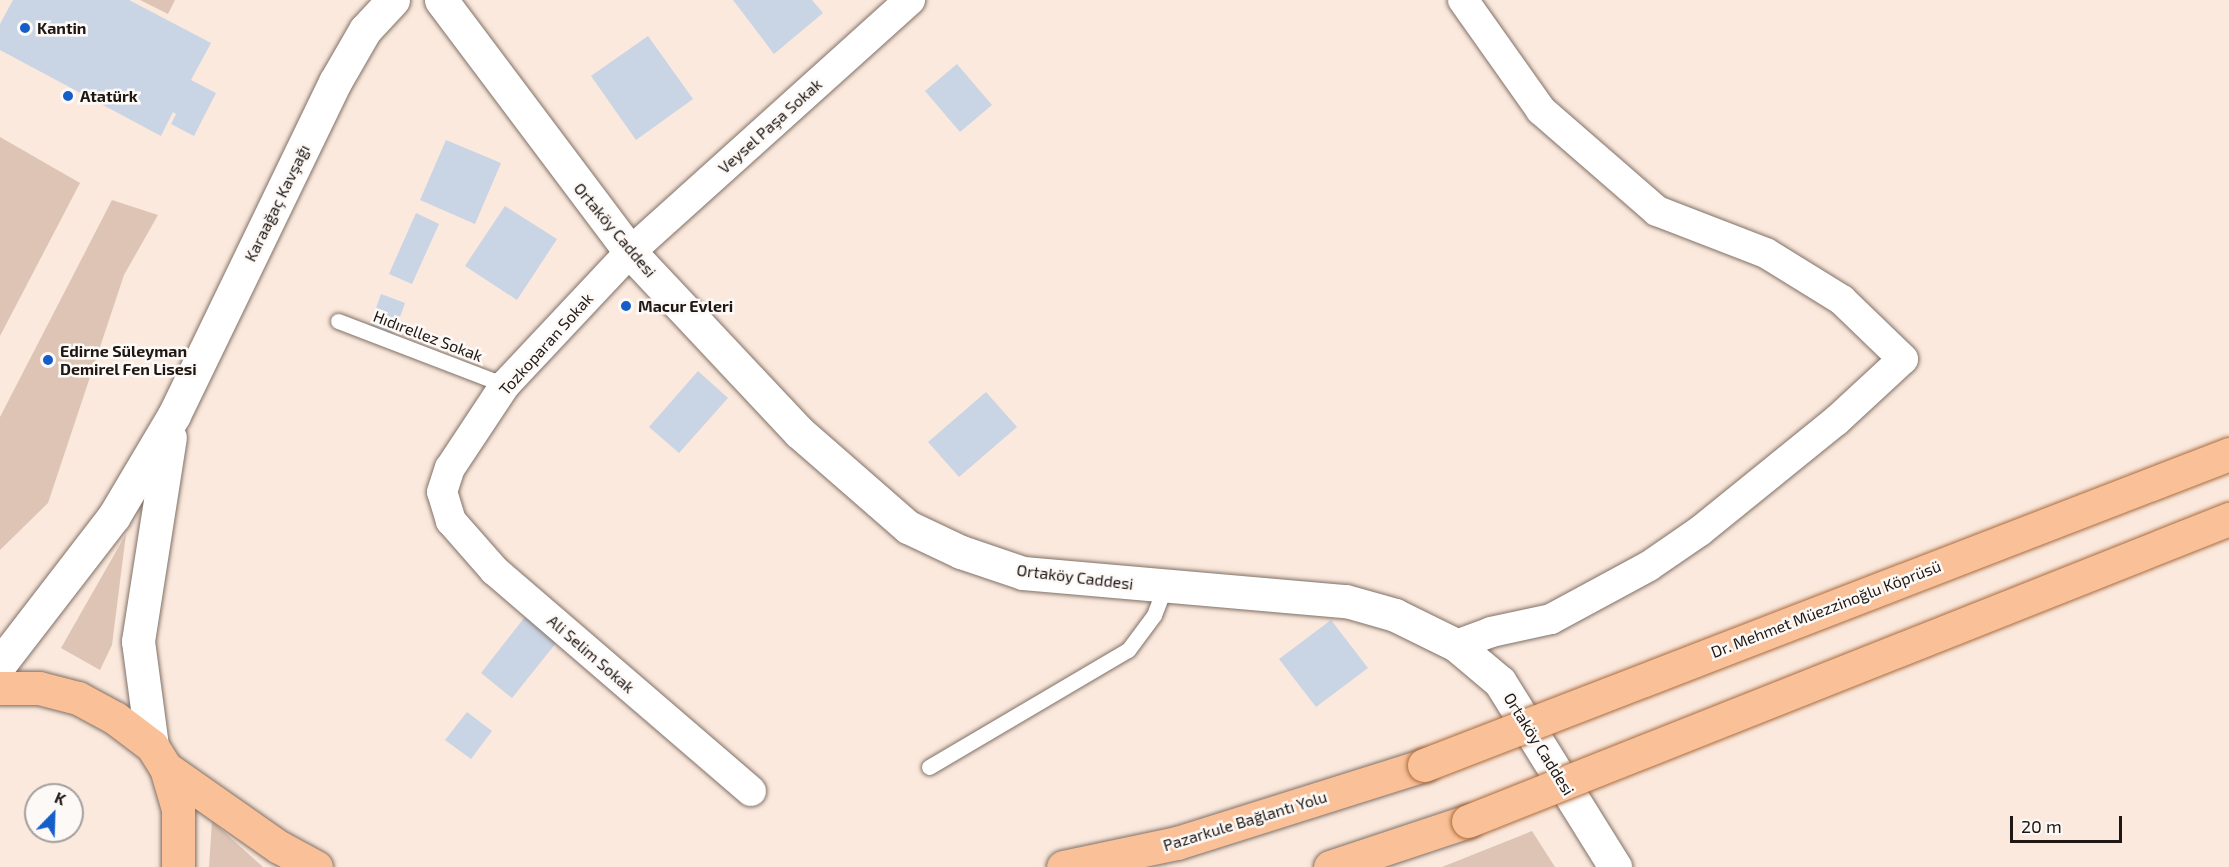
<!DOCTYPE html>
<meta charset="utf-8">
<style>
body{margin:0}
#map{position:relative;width:2229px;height:867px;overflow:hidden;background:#fbe9dd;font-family:"Exo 2",sans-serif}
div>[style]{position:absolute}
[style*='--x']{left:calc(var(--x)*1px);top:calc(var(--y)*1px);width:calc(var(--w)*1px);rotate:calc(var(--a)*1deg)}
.green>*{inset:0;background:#ddc4b4}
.building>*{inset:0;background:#c9d4e4}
.roads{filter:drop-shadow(0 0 2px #807066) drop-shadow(0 0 2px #807066)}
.service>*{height:15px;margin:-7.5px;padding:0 7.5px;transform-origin:7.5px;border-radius:7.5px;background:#fff}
.minor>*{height:30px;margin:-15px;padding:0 15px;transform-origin:15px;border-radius:15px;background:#fff}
.secondary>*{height:33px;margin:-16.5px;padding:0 16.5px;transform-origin:16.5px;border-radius:16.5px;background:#fff}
.primary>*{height:33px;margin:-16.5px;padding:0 16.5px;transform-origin:16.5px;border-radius:16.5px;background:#fac097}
.bridges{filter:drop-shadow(0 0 2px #aa6a3c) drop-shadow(0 0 2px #aa6a3c)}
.primary-bridge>*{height:33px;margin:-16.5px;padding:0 16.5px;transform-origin:16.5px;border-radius:16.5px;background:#fac097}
.dots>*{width:16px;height:16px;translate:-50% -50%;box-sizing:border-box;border:3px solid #fdf9f7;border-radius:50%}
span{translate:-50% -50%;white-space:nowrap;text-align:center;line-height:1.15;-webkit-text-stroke:5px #fdf9f7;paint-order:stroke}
.poi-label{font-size:16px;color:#1e1713;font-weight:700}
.left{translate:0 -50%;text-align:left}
.street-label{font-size:16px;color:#1e1713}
.north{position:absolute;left:24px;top:783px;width:60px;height:60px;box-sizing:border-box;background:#fdf9f7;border:2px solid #a49f9c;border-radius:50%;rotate:23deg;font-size:16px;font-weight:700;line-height:24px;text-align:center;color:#1e1713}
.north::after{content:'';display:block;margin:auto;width:21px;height:27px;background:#155ec9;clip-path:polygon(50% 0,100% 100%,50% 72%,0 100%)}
.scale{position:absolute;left:2010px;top:816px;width:112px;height:27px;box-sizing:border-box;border:3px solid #1e1713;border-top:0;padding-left:8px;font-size:18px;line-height:21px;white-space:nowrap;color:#1e1713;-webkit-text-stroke:4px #fdf9f7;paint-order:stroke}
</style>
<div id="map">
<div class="green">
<i style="clip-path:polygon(140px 0,175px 0,168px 14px)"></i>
<i style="clip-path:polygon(0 137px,80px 183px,0 336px)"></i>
<i style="clip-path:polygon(112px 200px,158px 215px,124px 275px,48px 503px,0 550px,0 417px)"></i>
<i style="clip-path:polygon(126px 534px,112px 645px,100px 670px,61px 648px)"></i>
<i style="clip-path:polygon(212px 821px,263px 867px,209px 867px)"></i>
<i style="clip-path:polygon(1532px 831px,1555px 867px,1442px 867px)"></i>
</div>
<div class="building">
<i style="clip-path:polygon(13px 0,129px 0,211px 43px,191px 80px,216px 93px,194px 136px,171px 124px,176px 114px,173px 112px,161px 136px,0 50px,0 24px)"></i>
<i style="clip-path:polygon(733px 0,812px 0,823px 13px,774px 54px)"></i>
<i style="clip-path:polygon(648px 36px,693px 99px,636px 140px,591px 76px)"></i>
<i style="clip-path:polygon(957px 64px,992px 105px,960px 132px,925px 91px)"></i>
<i style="clip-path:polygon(446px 140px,501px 163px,475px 224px,420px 200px)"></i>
<i style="clip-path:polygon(505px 206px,557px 239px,517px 300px,465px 266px)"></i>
<i style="clip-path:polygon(416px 213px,439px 224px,412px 284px,389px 274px)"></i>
<i style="clip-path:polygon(381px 294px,405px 303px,394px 334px,370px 325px)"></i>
<i style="clip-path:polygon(698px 371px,728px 398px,679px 453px,649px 427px)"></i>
<i style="clip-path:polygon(986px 392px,1017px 427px,959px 477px,928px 442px)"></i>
<i style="clip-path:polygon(528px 613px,560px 638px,512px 698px,481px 673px)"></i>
<i style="clip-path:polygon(1331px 620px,1368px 668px,1316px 707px,1279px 659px)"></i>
<i style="clip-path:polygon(467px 712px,492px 731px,471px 759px,445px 740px)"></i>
</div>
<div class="roads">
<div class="service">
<i style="--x:338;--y:321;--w:179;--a:21"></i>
<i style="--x:929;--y:767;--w:231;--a:-30.5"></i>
<i style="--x:1128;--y:650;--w:44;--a:-53.4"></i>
<i style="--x:1154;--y:615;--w:30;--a:-69"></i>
</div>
<div class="minor">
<i style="--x:1456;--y:645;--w:37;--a:-20"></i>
<i style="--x:1491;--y:632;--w:61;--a:-12.2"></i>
<i style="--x:1551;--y:619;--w:111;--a:-28.4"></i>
<i style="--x:1649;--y:566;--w:62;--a:-34.5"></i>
<i style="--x:1700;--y:531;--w:175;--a:-39"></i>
<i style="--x:1836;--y:421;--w:91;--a:-42.8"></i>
<i style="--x:1903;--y:359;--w:85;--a:-136"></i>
<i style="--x:1842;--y:300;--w:89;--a:-148.3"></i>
<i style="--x:1766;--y:253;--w:117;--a:-158.9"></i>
<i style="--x:1657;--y:211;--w:154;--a:-139"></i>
<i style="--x:1541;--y:110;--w:135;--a:-125.3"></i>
<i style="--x:751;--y:791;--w:338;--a:-139.3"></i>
<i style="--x:495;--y:571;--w:67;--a:-131.3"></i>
<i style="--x:451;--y:521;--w:30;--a:-107"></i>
<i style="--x:442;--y:492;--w:25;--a:-72"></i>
<i style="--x:450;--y:468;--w:100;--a:-56.5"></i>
<i style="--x:505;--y:385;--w:183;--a:-46.8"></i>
<i style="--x:630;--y:252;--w:377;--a:-42"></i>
</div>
<div class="secondary">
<i style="--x:441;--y:0;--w:315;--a:53.1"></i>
<i style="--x:630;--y:252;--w:247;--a:46.8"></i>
<i style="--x:799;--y:432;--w:145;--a:41.1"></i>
<i style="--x:908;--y:527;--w:59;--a:25.3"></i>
<i style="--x:961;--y:552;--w:65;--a:18.7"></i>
<i style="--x:1023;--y:573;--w:324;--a:5"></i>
<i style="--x:1346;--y:601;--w:51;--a:15.9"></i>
<i style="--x:1395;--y:615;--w:68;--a:26.2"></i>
<i style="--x:1456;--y:645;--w:57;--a:40.1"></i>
<i style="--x:1500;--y:682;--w:218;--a:58.1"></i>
<i style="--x:0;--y:664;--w:187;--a:-52.4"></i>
<i style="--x:114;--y:516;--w:117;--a:-59.3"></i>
<i style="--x:174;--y:415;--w:370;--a:-64.2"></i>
<i style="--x:335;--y:82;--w:60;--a:-60"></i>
<i style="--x:365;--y:30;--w:41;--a:-47"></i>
<i style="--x:152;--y:746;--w:106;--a:-97.6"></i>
<i style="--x:138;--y:641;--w:206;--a:-81.1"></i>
</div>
<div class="primary">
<i style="--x:0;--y:688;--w:39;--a:0"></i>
<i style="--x:39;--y:688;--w:40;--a:14.4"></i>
<i style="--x:78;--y:698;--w:42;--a:28.4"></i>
<i style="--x:115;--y:718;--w:46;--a:37.1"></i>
<i style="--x:152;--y:746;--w:26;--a:58"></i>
<i style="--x:166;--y:768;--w:43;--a:73.7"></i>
<i style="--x:178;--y:809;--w:58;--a:90"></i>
<i style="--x:166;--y:768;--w:138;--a:35"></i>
<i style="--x:279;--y:847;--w:42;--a:28.4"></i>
<i style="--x:1063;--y:867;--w:116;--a:-11.9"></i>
<i style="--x:1177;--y:843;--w:259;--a:-17.5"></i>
<i style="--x:1330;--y:867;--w:145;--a:-18.4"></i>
</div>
</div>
<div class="bridges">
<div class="primary-bridge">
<i style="--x:1424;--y:765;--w:863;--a:-21.12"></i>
<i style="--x:1468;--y:821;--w:819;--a:-21.65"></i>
</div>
</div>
<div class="dots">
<i style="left:25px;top:28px;background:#155ec9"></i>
<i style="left:68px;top:96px;background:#155ec9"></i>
<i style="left:626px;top:306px;background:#155ec9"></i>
<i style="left:48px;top:360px;background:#155ec9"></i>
</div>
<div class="poi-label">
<span class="left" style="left:37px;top:28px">Kantin</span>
<span class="left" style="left:80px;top:96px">Atatürk</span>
<span class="left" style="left:638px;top:306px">Macur Evleri</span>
<span class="left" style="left:60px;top:360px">Edirne Süleyman<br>Demirel Fen Lisesi</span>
</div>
<div class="street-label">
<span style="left:770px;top:126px;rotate:-42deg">Veysel Paşa Sokak</span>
<span style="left:277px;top:203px;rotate:-64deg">Karaağaç Kavşağı</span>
<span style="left:615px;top:230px;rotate:50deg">Ortaköy Caddesi</span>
<span style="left:428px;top:336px;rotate:21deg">Hıdırellez Sokak</span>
<span style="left:546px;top:344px;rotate:-48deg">Tozkoparan Sokak</span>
<span style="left:1075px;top:577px;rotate:7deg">Ortaköy Caddesi</span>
<span style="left:1826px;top:609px;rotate:-21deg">Dr. Mehmet Müezzinoğlu Köprüsü</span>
<span style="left:591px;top:654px;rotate:41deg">Ali Selim Sokak</span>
<span style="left:1539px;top:744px;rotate:58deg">Ortaköy Caddesi</span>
<span style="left:1245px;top:821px;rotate:-17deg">Pazarkule Bağlantı Yolu</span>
</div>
<div class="north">K</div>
<div class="scale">20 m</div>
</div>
